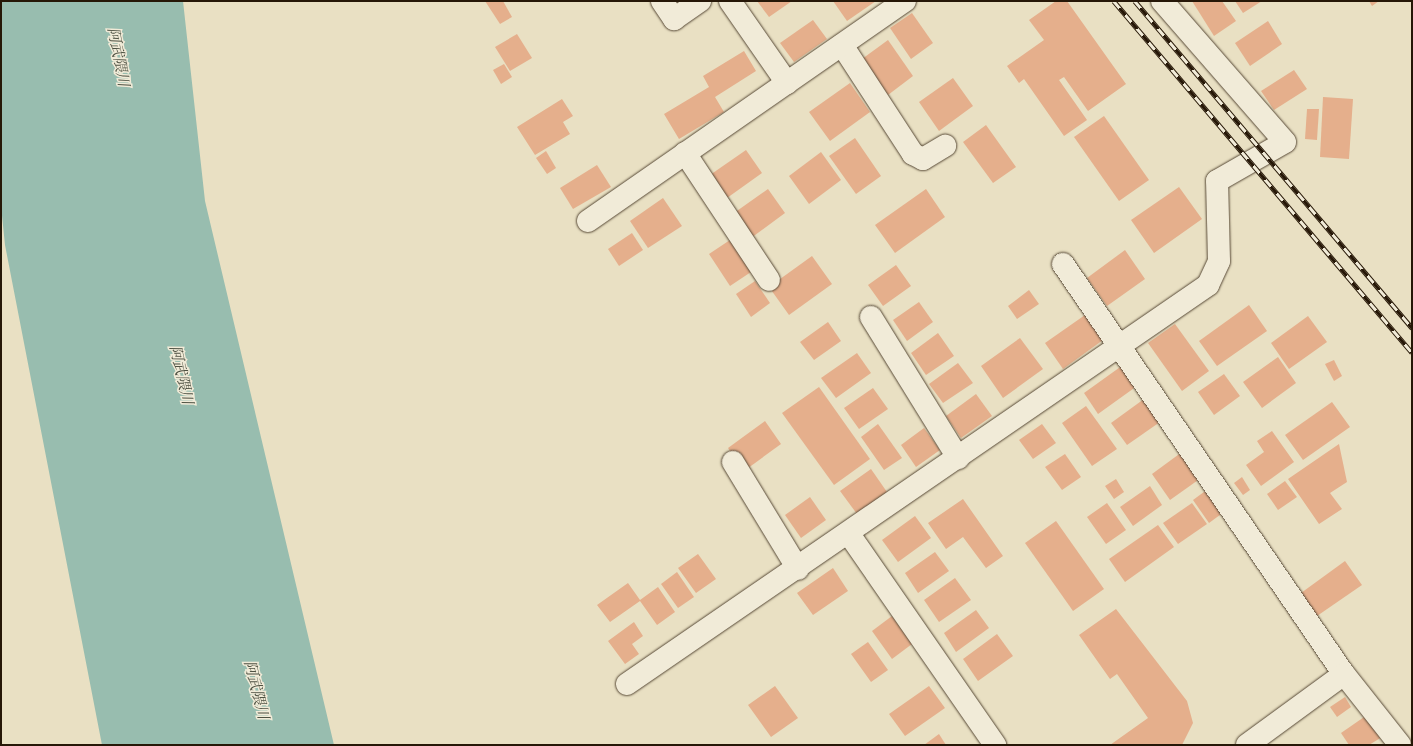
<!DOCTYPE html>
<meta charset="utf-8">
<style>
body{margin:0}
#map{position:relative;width:1413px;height:746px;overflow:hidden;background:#e9e0c3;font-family:"Libre Bodoni","Noto Serif JP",serif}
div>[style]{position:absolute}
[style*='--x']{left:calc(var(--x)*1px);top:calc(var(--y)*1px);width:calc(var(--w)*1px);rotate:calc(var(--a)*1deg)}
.water>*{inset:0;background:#98bdaf}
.building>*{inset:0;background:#e5af8c}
.roads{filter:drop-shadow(0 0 1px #574936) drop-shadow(0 0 1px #574936)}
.street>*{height:22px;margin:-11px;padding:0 11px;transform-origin:11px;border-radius:11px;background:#f1ebd8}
.rail>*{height:4.5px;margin-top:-2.25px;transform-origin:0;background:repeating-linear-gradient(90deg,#f1ebd8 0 9px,#261707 0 18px);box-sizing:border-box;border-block:1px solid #261707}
span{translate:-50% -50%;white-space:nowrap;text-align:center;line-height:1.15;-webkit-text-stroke:3px #f1ebd8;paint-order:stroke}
.water-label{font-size:15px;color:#4e5142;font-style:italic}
.frame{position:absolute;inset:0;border:2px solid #261707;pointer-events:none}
</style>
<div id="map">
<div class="water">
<i style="clip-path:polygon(1px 1px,183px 1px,205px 201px,334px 745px,102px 745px,5px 245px,1px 206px)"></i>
</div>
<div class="building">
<i style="clip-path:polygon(485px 1px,503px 1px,512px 17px,500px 24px)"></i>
<i style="clip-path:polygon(757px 1px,792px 1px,769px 17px)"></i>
<i style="clip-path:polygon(833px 1px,876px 1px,847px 21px)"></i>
<i style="clip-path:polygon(1056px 1px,1067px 1px,1126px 84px,1088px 111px,1064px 77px,1059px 80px,1087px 120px,1064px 136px,1024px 79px,1019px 83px,1007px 66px,1044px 40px,1029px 20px)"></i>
<i style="clip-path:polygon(1192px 1px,1222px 1px,1236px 21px,1214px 36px)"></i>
<i style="clip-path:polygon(1235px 1px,1262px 1px,1243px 13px)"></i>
<i style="clip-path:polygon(1369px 1px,1379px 1px,1372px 6px)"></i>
<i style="clip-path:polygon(912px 13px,933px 43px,911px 59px,890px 28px)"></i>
<i style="clip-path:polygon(813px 20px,827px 39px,794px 62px,780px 43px)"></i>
<i style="clip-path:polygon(1268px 21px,1282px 44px,1250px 66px,1235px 43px)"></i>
<i style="clip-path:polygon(517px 34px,532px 58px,510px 71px,495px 47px)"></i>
<i style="clip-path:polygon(888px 40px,913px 76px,888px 95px,862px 59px)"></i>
<i style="clip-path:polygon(744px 51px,756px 71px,715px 97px,724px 112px,679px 139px,664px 114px,709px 87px,703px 76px)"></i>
<i style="clip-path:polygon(504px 64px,512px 77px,501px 84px,493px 70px)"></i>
<i style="clip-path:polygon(1294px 70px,1307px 89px,1274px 110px,1261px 91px)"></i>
<i style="clip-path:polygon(953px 78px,973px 106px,939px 131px,919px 102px)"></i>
<i style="clip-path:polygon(850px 83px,870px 112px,830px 141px,809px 112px)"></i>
<i style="clip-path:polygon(1323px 97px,1353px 99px,1349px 159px,1320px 157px)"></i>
<i style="clip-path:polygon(562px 99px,573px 116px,563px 122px,570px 134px,535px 155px,517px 127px)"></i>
<i style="clip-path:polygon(1307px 109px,1319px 109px,1317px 140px,1305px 139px)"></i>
<i style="clip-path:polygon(1104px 116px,1149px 180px,1119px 201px,1074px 137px)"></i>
<i style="clip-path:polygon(986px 125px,1016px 167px,993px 183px,963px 142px)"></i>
<i style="clip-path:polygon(855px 138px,881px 176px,856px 194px,829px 156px)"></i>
<i style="clip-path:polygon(746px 150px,762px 173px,727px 198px,710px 175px)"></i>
<i style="clip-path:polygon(546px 151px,556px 168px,547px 174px,536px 158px)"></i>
<i style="clip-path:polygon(821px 152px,841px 180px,809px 204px,789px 176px)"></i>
<i style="clip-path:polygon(597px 165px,611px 187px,573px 209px,560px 188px)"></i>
<i style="clip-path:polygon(1179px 187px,1202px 219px,1154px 253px,1131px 220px)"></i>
<i style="clip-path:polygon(768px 189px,785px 213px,751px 238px,734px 213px)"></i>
<i style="clip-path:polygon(926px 189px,945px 217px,895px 253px,875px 225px)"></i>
<i style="clip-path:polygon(663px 198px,682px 226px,648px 248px,630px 221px)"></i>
<i style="clip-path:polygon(632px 233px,643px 250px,619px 266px,608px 249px)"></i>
<i style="clip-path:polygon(730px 240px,751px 272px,730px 286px,709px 254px)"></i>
<i style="clip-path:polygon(1125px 250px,1145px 279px,1107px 306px,1087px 278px)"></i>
<i style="clip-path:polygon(812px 256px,832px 284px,789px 315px,769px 287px)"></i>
<i style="clip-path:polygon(896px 265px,911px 286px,883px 306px,868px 285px)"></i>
<i style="clip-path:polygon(755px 281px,770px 303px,751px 317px,736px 294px)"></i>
<i style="clip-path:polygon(1029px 290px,1039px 304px,1017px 319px,1008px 306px)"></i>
<i style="clip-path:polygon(919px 302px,933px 322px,907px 341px,893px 320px)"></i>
<i style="clip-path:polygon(1249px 305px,1267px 331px,1217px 366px,1199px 341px)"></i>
<i style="clip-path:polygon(1085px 315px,1103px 340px,1063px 369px,1045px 343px)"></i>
<i style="clip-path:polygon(1308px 316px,1327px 342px,1289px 369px,1271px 343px)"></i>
<i style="clip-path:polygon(828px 322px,841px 341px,814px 360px,800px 342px)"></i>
<i style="clip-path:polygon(1175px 324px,1209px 371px,1182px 391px,1148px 343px)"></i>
<i style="clip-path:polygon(938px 333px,954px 356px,926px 375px,911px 353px)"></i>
<i style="clip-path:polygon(1020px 338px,1043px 369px,1003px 398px,981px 366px)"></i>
<i style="clip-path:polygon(857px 353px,871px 373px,836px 398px,821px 378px)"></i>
<i style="clip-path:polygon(1278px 357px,1296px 383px,1262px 408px,1243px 382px)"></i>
<i style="clip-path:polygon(1334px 360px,1342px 376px,1334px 381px,1325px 364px)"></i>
<i style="clip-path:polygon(958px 363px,973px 383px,943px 403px,929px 384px)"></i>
<i style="clip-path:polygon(1123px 365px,1137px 386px,1098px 414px,1084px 393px)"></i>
<i style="clip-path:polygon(1224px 374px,1240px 396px,1214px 415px,1198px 392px)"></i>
<i style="clip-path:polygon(819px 387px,870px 459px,834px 485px,782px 413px)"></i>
<i style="clip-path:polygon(873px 388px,888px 409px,859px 429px,844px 408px)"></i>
<i style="clip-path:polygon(976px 394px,992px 416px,961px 438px,946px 416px)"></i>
<i style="clip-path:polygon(1144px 399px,1160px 422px,1127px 445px,1111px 423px)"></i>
<i style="clip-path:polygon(1332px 402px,1350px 427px,1303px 460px,1285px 435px)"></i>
<i style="clip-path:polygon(1086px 406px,1117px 449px,1092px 466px,1062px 423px)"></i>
<i style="clip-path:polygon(765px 421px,781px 444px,744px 471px,728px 448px)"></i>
<i style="clip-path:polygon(878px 424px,902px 458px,884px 470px,861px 437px)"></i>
<i style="clip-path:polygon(1042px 424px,1056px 443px,1033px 459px,1019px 440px)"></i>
<i style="clip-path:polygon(924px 428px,940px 450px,916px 467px,901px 445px)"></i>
<i style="clip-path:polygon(1272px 431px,1294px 462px,1261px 486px,1246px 465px,1264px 452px,1257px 441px)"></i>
<i style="clip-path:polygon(1339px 444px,1347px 482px,1330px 493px,1342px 509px,1319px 524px,1288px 479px)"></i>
<i style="clip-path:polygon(1182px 452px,1201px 478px,1170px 500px,1152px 474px)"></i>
<i style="clip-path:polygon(1065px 454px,1081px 477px,1062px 490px,1045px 467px)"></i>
<i style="clip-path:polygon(871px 469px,887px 492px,857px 514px,840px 491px)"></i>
<i style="clip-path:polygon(1242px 477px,1250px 490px,1243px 495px,1234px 483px)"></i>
<i style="clip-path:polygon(1116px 479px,1124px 492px,1114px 499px,1105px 486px)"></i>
<i style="clip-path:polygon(1285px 481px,1297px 497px,1278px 510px,1267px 494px)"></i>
<i style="clip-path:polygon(1150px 486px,1162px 505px,1133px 526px,1120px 507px)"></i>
<i style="clip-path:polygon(1208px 489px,1224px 512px,1209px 523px,1193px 500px)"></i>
<i style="clip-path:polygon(810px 497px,826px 520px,801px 538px,785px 515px)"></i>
<i style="clip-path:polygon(963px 499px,1003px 556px,986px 568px,963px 537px,946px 549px,928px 523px)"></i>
<i style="clip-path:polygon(1107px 503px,1126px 530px,1106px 544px,1087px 517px)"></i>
<i style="clip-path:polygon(1192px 503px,1207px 524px,1178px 544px,1163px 523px)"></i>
<i style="clip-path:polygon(915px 516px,931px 538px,898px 562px,882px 540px)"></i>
<i style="clip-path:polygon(1056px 521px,1104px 589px,1073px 611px,1025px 543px)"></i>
<i style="clip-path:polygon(1158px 525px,1174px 547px,1125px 582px,1109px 559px)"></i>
<i style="clip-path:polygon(935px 552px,949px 571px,918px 593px,905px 573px)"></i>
<i style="clip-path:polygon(698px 554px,716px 579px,696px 593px,678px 568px)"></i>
<i style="clip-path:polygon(1345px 561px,1362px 585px,1317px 616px,1301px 593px)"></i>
<i style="clip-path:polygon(833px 568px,848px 591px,813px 615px,797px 593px)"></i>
<i style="clip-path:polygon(677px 572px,694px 597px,678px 608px,661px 584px)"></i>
<i style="clip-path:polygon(955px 578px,971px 600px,939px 622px,924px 600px)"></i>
<i style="clip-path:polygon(628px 583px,640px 600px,658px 587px,675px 612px,657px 625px,640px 601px,610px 622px,597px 605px)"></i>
<i style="clip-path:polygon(1116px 609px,1187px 701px,1193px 723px,1182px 745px,1110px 745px,1148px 718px,1117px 674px,1110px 679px,1079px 635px)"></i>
<i style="clip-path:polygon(976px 610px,989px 628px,956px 652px,944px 633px)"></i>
<i style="clip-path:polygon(892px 616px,912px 644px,892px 659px,872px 631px)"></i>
<i style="clip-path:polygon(634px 622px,643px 636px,632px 644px,639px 654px,625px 664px,608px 641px)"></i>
<i style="clip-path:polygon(997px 634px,1013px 656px,978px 681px,963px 659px)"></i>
<i style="clip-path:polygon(868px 642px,888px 670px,871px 682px,851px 654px)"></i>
<i style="clip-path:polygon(775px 686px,798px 718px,771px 737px,748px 705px)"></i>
<i style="clip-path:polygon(929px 686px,945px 708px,905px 736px,889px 714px)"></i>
<i style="clip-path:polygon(1345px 697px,1351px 707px,1337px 717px,1330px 707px)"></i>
<i style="clip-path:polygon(1367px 715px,1382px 737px,1369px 745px,1349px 745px,1341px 733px)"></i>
<i style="clip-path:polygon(939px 734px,946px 745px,924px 745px)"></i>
</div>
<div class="roads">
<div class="street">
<i style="--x:662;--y:1;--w:22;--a:56"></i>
<i style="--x:674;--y:19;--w:32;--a:-35"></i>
<i style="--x:730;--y:1;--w:100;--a:55.2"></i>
<i style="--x:842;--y:45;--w:130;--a:56.9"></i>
<i style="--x:913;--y:154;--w:11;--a:27"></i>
<i style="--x:923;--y:159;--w:26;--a:-31"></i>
<i style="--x:685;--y:153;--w:152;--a:56.5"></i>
<i style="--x:588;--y:221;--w:386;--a:-34.8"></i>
<i style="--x:1063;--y:264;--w:497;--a:55.6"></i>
<i style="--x:1344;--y:674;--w:90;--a:51.7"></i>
<i style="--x:871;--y:317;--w:166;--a:58.3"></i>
<i style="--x:733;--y:462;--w:125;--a:58.7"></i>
<i style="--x:849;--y:534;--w:257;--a:55.3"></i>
<i style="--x:627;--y:684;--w:705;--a:-34.48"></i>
<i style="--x:1208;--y:285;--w:26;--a:-65"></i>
<i style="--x:1219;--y:261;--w:80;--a:-91.4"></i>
<i style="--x:1217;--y:181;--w:78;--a:-29.8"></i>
<i style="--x:1285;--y:142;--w:187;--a:-131.1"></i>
<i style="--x:1247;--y:745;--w:120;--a:-36.2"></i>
</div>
</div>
<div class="rail">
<i style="--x:1114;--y:1;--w:461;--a:49.7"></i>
<i style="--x:1135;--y:1;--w:429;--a:49.7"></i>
</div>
<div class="water-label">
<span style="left:118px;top:57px;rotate:79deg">阿武隈川</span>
<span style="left:181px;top:375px;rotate:77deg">阿武隈川</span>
<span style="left:256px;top:690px;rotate:76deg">阿武隈川</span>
</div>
<div class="frame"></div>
</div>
